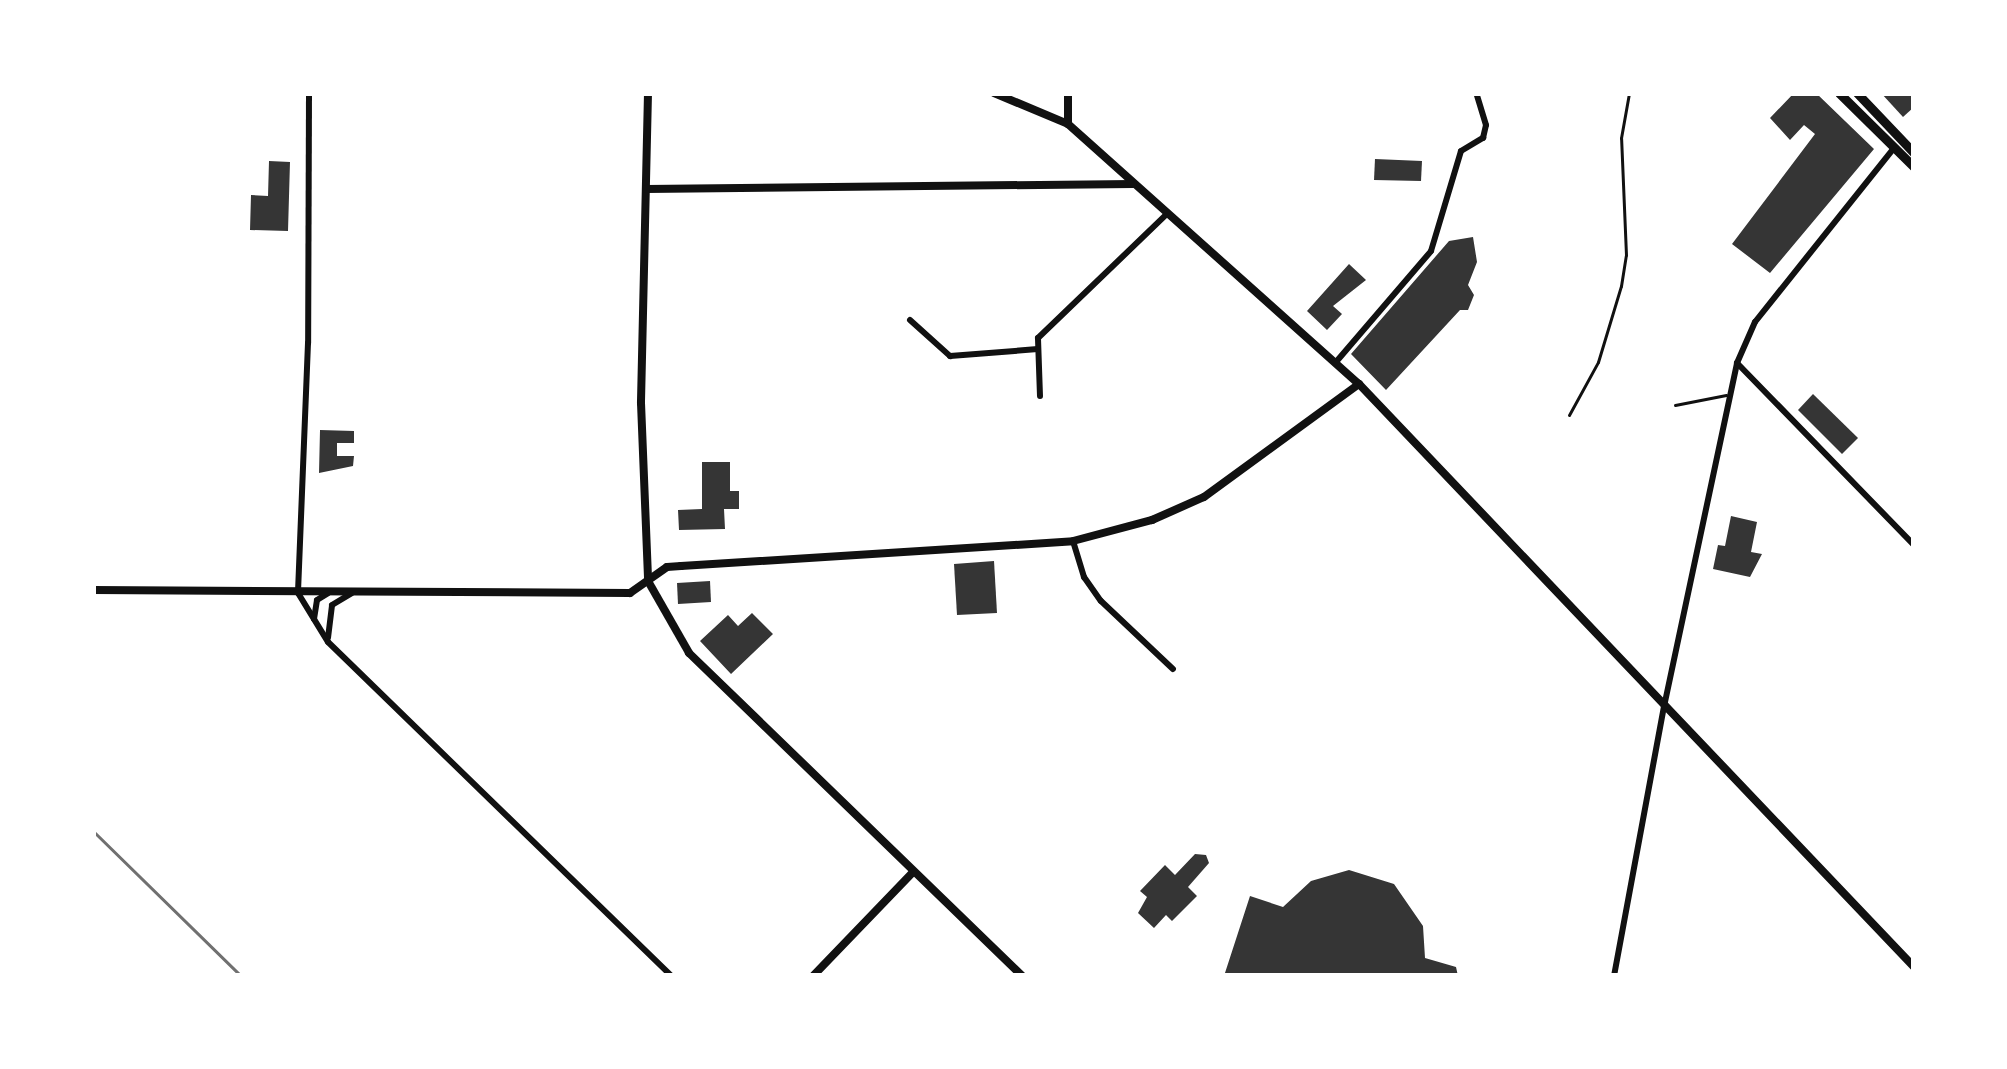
<!DOCTYPE html>
<style>
body{margin:0}
#map{position:relative;width:2007px;height:1069px;overflow:hidden;background:#fff;font-family:"Roboto Serif",serif}
div>[style]{position:absolute}
[style*='--x']{left:calc(var(--x)*1px);top:calc(var(--y)*1px);width:calc(var(--w)*1px);rotate:calc(var(--a)*1deg)}
.building>*{inset:0;background:#353535}
.path>*{height:3px;margin:-1.5px;padding:0 1.5px;transform-origin:1.5px;border-radius:1.5px;background:#111}
.service>*{height:3px;margin:-1.5px;padding:0 1.5px;transform-origin:1.5px;border-radius:1.5px;background:#111}
.minor>*{height:6px;margin:-3px;padding:0 3px;transform-origin:3px;border-radius:3px;background:#111}
.tertiary>*{height:8px;margin:-4px;padding:0 4px;transform-origin:4px;border-radius:4px;background:#111}
.primary>*{height:9px;margin:-4.5px;padding:0 4.5px;transform-origin:4.5px;border-radius:4.5px;background:#111}
.rail>*{height:3px;margin:-1.5px;padding:0 1.5px;transform-origin:1.5px;border-radius:1.5px;background:#707070}
span{translate:-50% -50%;white-space:nowrap;text-align:center;line-height:1.15;-webkit-text-stroke:10px #fff;paint-order:stroke}
.frame{position:absolute;inset:0;border:96px solid #fff;pointer-events:none}
</style>
<div id="map">
<div class="building">
<i style="clip-path:polygon(1794px 93px,1816px 93px,1874px 149px,1770px 273px,1732px 244px,1815px 134px,1804px 125px,1790px 140px,1770px 118px)"></i>
<i style="clip-path:polygon(1881px 93px,1914px 93px,1914px 107px,1903px 117px)"></i>
<i style="clip-path:polygon(1375px 159px,1422px 161px,1421px 181px,1374px 180px)"></i>
<i style="clip-path:polygon(269px 161px,290px 162px,288px 231px,250px 230px,251px 195px,268px 196px)"></i>
<i style="clip-path:polygon(1473px 237px,1477px 262px,1468px 285px,1474px 295px,1468px 310px,1460px 310px,1386px 390px,1351px 354px,1449px 241px)"></i>
<i style="clip-path:polygon(1349px 264px,1366px 280px,1333px 306px,1342px 314px,1327px 330px,1307px 311px)"></i>
<i style="clip-path:polygon(1813px 394px,1858px 438px,1842px 454px,1798px 410px)"></i>
<i style="clip-path:polygon(320px 430px,354px 431px,354px 443px,337px 443px,337px 456px,354px 456px,353px 466px,319px 473px)"></i>
<i style="clip-path:polygon(702px 462px,730px 462px,730px 491px,739px 491px,739px 509px,724px 509px,725px 529px,679px 530px,678px 510px,702px 509px)"></i>
<i style="clip-path:polygon(1731px 516px,1757px 522px,1751px 552px,1762px 554px,1750px 577px,1713px 569px,1718px 545px,1725px 546px)"></i>
<i style="clip-path:polygon(994px 561px,997px 613px,957px 615px,954px 564px)"></i>
<i style="clip-path:polygon(710px 581px,711px 602px,678px 604px,677px 583px)"></i>
<i style="clip-path:polygon(752px 613px,773px 634px,731px 674px,700px 641px,728px 615px,738px 626px)"></i>
<i style="clip-path:polygon(1195px 854px,1206px 855px,1209px 863px,1188px 887px,1197px 896px,1172px 921px,1166px 915px,1154px 928px,1138px 913px,1147px 897px,1140px 891px,1165px 865px,1175px 875px)"></i>
<i style="clip-path:polygon(1349px 870px,1394px 884px,1423px 926px,1425px 958px,1456px 967px,1458px 976px,1224px 976px,1250px 896px,1283px 907px,1311px 881px)"></i>
</div>
<div class="path">
<i style="--x:1569;--y:415;--w:60;--a:-61.3"></i>
<i style="--x:1598;--y:362;--w:79;--a:-73.2"></i>
<i style="--x:1621;--y:286;--w:31;--a:-81"></i>
<i style="--x:1626;--y:255;--w:117;--a:-92.4"></i>
<i style="--x:1621;--y:138;--w:46;--a:-79.9"></i>
</div>
<div class="service">
<i style="--x:1675;--y:405;--w:52;--a:-11.1"></i>
</div>
<div class="minor">
<i style="--x:309;--y:93;--w:250;--a:90.2"></i>
<i style="--x:308;--y:343;--w:250;--a:92.3"></i>
<i style="--x:298;--y:593;--w:57;--a:58.5"></i>
<i style="--x:328;--y:642;--w:479;--a:44.2"></i>
<i style="--x:910;--y:320;--w:54;--a:42"></i>
<i style="--x:950;--y:356;--w:88;--a:-4.5"></i>
<i style="--x:1336;--y:362;--w:146;--a:-49.4"></i>
<i style="--x:1431;--y:251;--w:104;--a:-73.3"></i>
<i style="--x:1461;--y:151;--w:26;--a:-31"></i>
<i style="--x:1483;--y:138;--w:13;--a:-77"></i>
<i style="--x:1486;--y:125;--w:34;--a:-107"></i>
<i style="--x:1737;--y:363;--w:254;--a:45.8"></i>
<i style="--x:1040;--y:396;--w:58;--a:-92"></i>
<i style="--x:1038;--y:338;--w:180;--a:-43.9"></i>
<i style="--x:1073;--y:541;--w:38;--a:73"></i>
<i style="--x:1084;--y:577;--w:29;--a:55"></i>
<i style="--x:1101;--y:601;--w:99;--a:43.4"></i>
<i style="--x:314;--y:619;--w:19;--a:-81"></i>
<i style="--x:317;--y:600;--w:13;--a:-32"></i>
<i style="--x:328;--y:638;--w:33;--a:-83"></i>
<i style="--x:332;--y:605;--w:23;--a:-31"></i>
<i style="--x:1614;--y:976;--w:279;--a:-79.5"></i>
<i style="--x:1665;--y:702;--w:347;--a:-78"></i>
<i style="--x:1737;--y:363;--w:45;--a:-66.3"></i>
<i style="--x:1755;--y:322;--w:221;--a:-51.4"></i>
</div>
<div class="tertiary">
<i style="--x:648;--y:93;--w:310;--a:91.3"></i>
<i style="--x:641;--y:403;--w:178;--a:87.7"></i>
<i style="--x:648;--y:581;--w:83;--a:60.3"></i>
<i style="--x:689;--y:653;--w:464;--a:44.1"></i>
<i style="--x:994;--y:93;--w:80;--a:22.7"></i>
<i style="--x:1068;--y:124;--w:390;--a:41.8"></i>
<i style="--x:1359;--y:384;--w:805;--a:46.41"></i>
<i style="--x:1068;--y:124;--w:31;--a:-90"></i>
<i style="--x:646;--y:189;--w:487;--a:-0.6"></i>
<i style="--x:93;--y:590;--w:537;--a:0.32"></i>
<i style="--x:630;--y:593;--w:45;--a:-35.1"></i>
<i style="--x:667;--y:567;--w:14;--a:-4"></i>
<i style="--x:681;--y:566;--w:393;--a:-3.6"></i>
<i style="--x:1073;--y:541;--w:82;--a:-14.9"></i>
<i style="--x:1152;--y:520;--w:57;--a:-23.9"></i>
<i style="--x:1204;--y:497;--w:192;--a:-36.1"></i>
<i style="--x:813;--y:976;--w:144;--a:-46.1"></i>
</div>
<div class="primary">
<i style="--x:1839;--y:93;--w:105;--a:44.6"></i>
<i style="--x:1857;--y:93;--w:83;--a:46.5"></i>
</div>
<div class="rail">
<i style="--x:93;--y:831;--w:207;--a:44.4"></i>
</div>
<div class="frame"></div>
</div>
